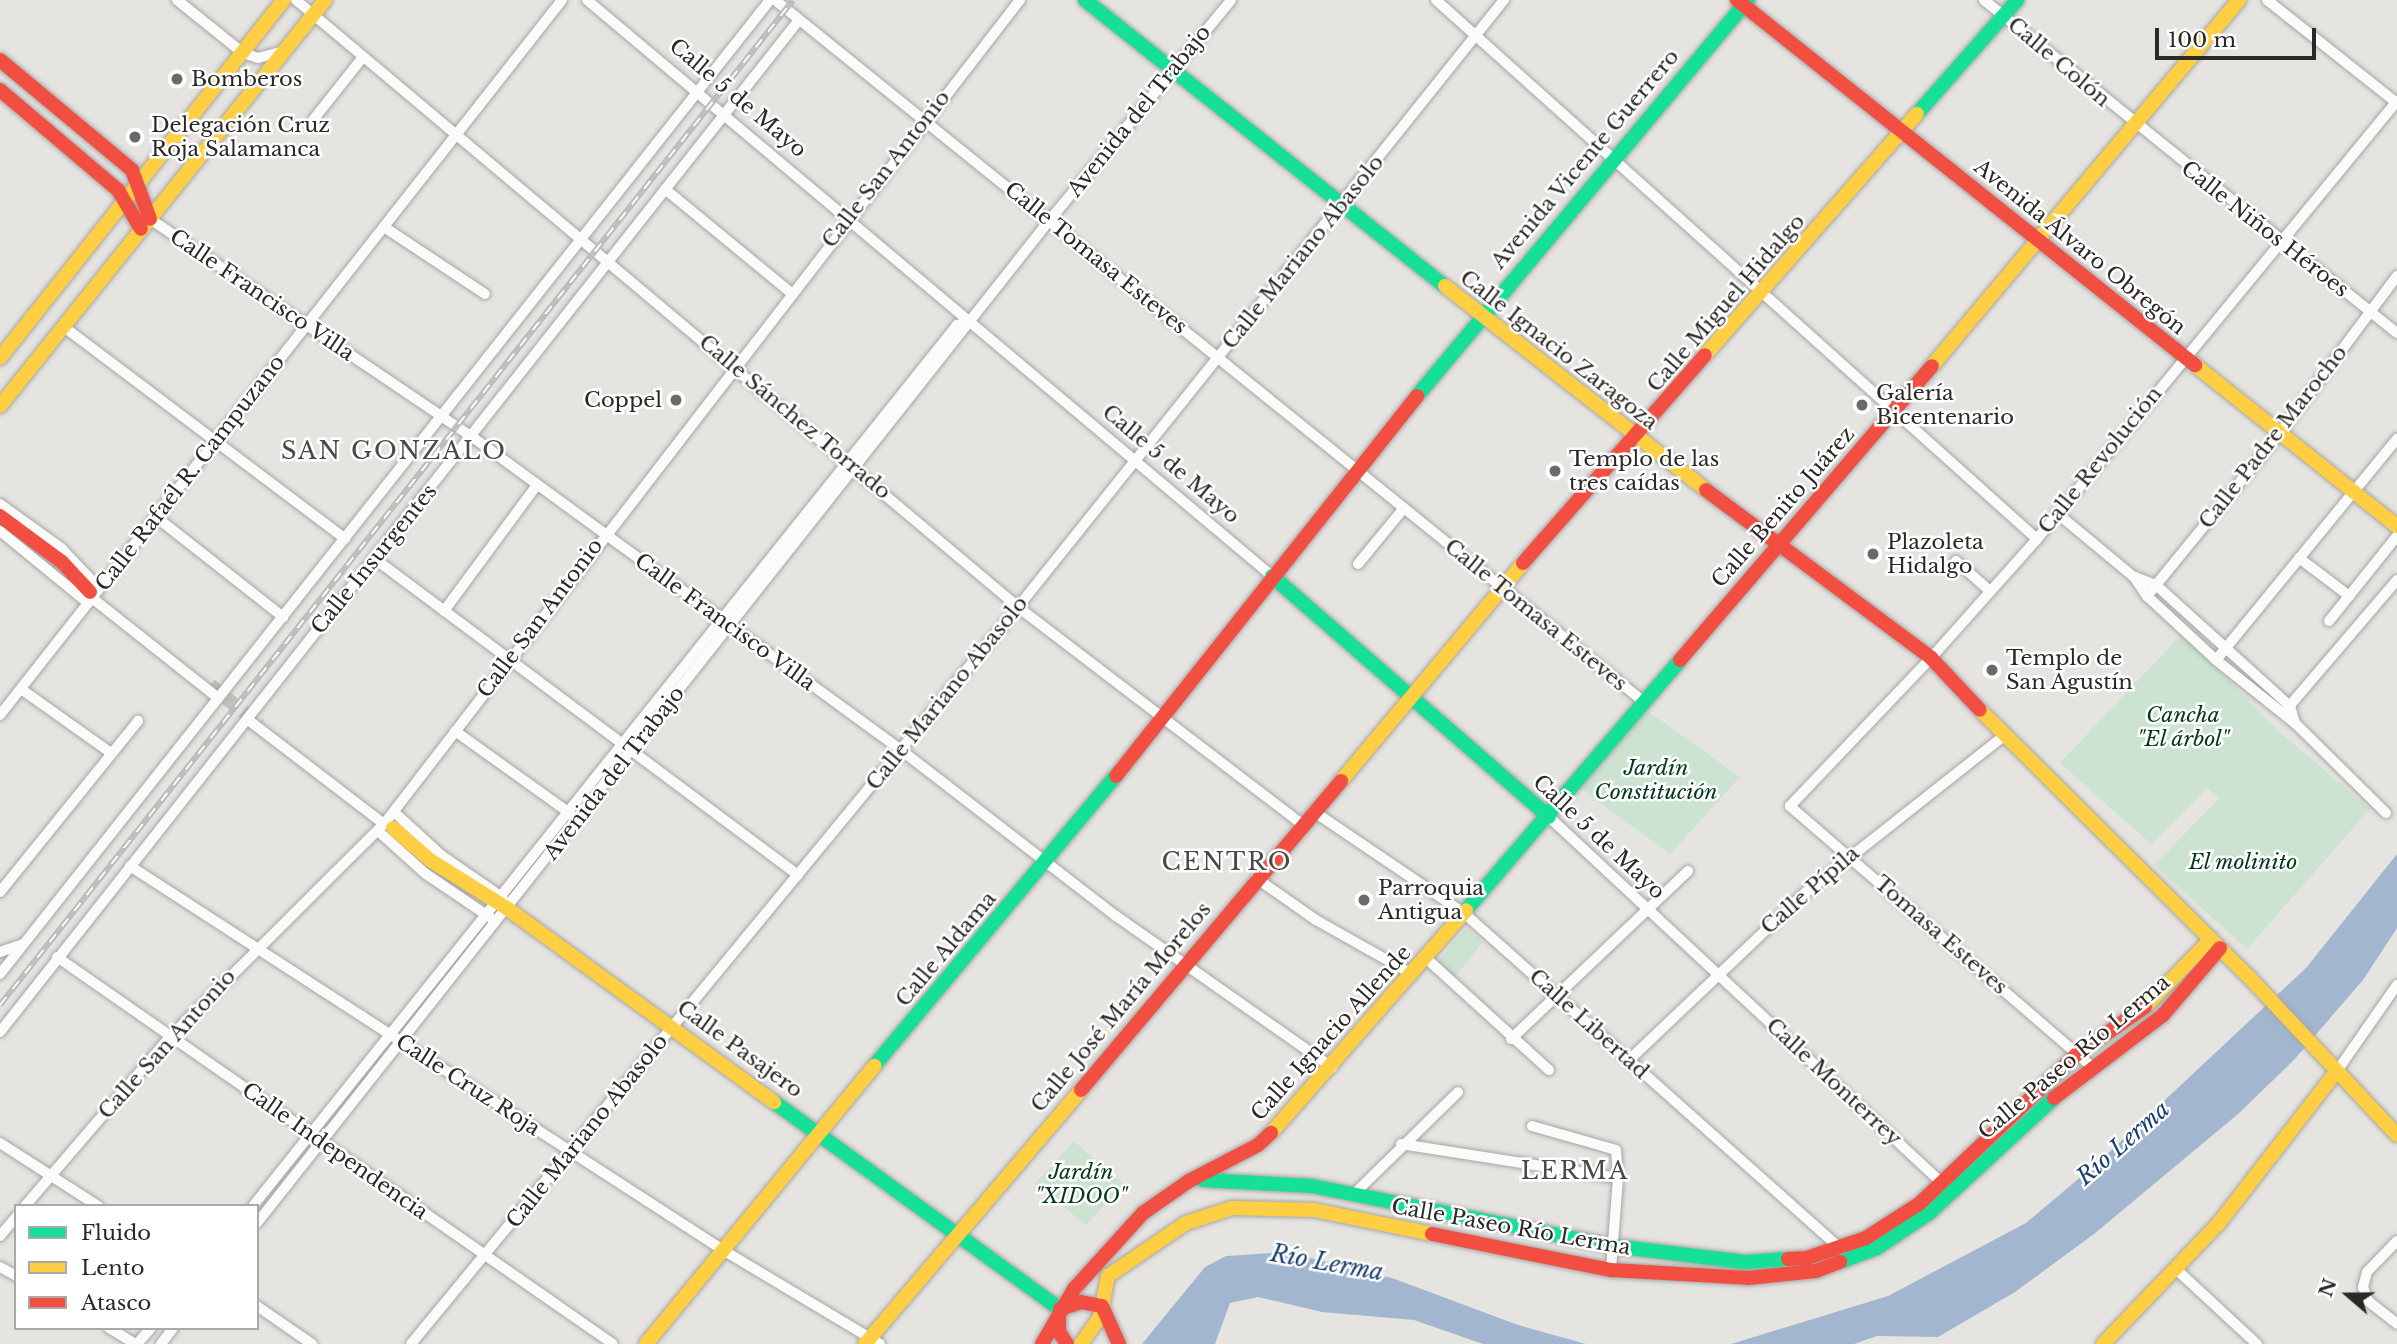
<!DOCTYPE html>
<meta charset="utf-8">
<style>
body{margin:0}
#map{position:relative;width:2397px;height:1344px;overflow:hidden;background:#e5e4e1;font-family:"Libre Baskerville",serif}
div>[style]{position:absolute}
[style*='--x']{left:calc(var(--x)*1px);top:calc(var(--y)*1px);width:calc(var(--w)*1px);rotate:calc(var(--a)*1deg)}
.green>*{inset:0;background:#cce3d1}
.water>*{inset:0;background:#a2b6d0}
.secondary-tunnel>*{height:14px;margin-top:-7px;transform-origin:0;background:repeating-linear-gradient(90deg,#c0bfbc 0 14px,transparent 0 21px)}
.roads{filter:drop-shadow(0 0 2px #a7a6a4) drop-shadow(0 0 2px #a7a6a4)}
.street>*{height:10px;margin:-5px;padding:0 5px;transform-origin:5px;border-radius:5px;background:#fbfbfa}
.fast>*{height:14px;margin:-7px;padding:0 7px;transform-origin:7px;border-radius:7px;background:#16e098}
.slow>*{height:14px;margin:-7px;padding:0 7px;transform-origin:7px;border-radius:7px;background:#ffcf43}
.jam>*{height:14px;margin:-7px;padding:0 7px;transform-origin:7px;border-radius:7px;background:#f24e42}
.rail>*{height:6px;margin-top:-3px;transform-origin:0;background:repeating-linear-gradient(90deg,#fff 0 10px,#bbbbba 0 20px);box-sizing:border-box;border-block:2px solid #bbbbba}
.dots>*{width:19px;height:19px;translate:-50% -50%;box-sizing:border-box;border:4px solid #fff;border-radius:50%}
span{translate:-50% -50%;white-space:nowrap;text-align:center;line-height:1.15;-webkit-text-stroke:5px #fff;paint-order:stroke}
.street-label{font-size:21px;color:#2a2927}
.poi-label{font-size:21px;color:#2a2927}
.left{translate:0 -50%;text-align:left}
.right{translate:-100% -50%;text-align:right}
.park-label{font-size:21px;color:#02391c;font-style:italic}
.water-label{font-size:23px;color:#193f6f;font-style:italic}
.quarter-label{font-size:24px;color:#4a4944;letter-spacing:2px}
.legend{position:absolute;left:14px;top:1204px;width:245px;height:126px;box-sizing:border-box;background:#fff;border:2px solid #aaa9a9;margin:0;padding:9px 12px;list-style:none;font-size:21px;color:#2a2927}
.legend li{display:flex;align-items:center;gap:14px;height:35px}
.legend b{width:35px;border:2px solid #aaa9a9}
.north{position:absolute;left:2313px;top:1260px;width:70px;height:70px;-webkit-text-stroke:5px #fff;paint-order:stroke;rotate:290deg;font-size:19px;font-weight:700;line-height:28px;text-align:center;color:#2a2927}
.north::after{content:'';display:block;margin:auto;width:24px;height:32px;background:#2a2927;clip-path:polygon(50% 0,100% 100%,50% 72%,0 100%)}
.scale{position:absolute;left:2155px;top:28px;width:161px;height:32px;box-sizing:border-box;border:4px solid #2a2927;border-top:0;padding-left:9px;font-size:21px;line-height:24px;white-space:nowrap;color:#2a2927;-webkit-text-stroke:5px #fff;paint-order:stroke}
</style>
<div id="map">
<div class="green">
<i style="clip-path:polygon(2182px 634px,2281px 733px,2370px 809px,2247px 949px,2154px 865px,2219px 799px,2207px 788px,2151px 844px,2060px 763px)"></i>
<i style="clip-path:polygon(1645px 709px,1740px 777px,1670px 854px,1580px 788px)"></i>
<i style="clip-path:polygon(1466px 928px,1483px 942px,1455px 977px,1437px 962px)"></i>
<i style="clip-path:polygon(1074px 1141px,1123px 1184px,1086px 1225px,1035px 1184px)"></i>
</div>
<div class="water">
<i style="clip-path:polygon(2397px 854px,2397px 928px,2363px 980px,2293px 1061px,2238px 1114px,2094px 1234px,2015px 1292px,1938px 1337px,1877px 1336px,1854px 1344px,1731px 1344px,1888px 1296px,2026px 1223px,2103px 1158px,2306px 968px)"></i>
<i style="clip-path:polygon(1286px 1252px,1392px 1278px,1518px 1325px,1586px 1344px,1483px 1344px,1414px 1320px,1322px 1312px,1258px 1297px,1230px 1303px,1215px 1344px,1142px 1344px,1205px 1267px,1226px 1256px)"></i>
</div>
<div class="secondary-tunnel">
<i style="--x:210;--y:685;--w:64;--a:38.7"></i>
</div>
<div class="roads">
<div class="street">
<i style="--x:177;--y:0;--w:85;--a:38.8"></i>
<i style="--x:243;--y:53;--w:16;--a:18"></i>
<i style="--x:258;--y:58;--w:24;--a:-15"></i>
<i style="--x:296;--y:0;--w:943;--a:40.05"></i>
<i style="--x:1018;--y:607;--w:357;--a:37.4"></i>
<i style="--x:587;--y:0;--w:895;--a:40.06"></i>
<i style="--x:775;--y:0;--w:1117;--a:38.93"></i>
<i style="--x:1436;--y:0;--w:807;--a:41.89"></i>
<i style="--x:1984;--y:0;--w:531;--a:38.88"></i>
<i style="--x:2267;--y:0;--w:166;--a:38.4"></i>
<i style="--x:313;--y:120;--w:80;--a:-51.6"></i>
<i style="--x:665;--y:189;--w:162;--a:39.5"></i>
<i style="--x:150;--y:219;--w:387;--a:34.1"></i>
<i style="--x:471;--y:436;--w:532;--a:36.14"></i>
<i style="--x:901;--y:750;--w:272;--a:37.7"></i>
<i style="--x:1116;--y:916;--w:264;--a:35"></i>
<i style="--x:384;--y:227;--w:121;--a:33.6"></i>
<i style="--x:64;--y:327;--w:352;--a:37"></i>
<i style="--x:0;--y:504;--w:75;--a:35.8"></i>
<i style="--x:61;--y:548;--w:55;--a:46.5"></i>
<i style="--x:2058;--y:514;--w:99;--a:39.7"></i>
<i style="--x:2134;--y:577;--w:23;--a:56"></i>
<i style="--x:2147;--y:596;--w:94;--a:42.8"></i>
<i style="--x:2216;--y:660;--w:101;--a:38.6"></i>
<i style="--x:2295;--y:723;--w:128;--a:44.7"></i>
<i style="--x:156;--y:517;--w:162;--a:38.2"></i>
<i style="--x:0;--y:531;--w:114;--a:39.3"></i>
<i style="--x:2299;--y:558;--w:63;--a:37.2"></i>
<i style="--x:375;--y:559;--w:528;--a:36.76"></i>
<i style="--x:1956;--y:561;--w:45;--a:41.4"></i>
<i style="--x:1358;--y:564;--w:72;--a:-50.6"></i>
<i style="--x:2135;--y:577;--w:22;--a:21"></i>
<i style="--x:2156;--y:585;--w:181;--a:42.1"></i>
<i style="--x:2290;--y:706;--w:18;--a:74"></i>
<i style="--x:2147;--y:596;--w:210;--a:-50.8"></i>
<i style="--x:2280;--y:433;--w:196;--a:-53.3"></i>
<i style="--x:92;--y:598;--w:159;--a:38.4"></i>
<i style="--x:444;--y:611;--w:157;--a:-53.6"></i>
<i style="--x:2329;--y:621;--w:109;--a:-51.3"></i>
<i style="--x:2216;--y:660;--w:286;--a:-50.7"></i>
<i style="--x:21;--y:689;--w:110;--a:35.4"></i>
<i style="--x:2286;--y:710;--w:171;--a:-49.5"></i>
<i style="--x:0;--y:715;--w:909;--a:-51.83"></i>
<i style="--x:247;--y:719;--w:173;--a:37.5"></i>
<i style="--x:455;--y:731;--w:143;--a:35.6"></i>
<i style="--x:1313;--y:811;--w:184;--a:34.1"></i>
<i style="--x:1465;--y:914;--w:505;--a:41.71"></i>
<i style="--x:394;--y:812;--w:64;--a:42.5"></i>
<i style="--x:441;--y:855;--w:75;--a:34.7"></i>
<i style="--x:1549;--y:817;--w:543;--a:42.98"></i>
<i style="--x:378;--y:831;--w:64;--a:41.9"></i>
<i style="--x:426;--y:874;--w:78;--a:34.1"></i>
<i style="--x:130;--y:866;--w:706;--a:32.93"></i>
<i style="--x:723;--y:1250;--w:183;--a:30.9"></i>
<i style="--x:1256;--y:878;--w:73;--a:35"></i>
<i style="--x:1316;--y:920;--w:110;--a:29.4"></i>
<i style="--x:0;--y:892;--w:220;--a:-51.1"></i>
<i style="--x:0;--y:952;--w:24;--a:-19"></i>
<i style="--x:57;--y:957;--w:677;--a:34.84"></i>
<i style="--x:1427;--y:959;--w:165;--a:42.3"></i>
<i style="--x:0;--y:974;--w:1242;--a:-51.67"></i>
<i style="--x:0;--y:1032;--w:1289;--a:-51.71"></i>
<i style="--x:1511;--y:1039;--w:244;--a:-43.5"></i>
<i style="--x:1629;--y:1060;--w:243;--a:-43.5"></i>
<i style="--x:1805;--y:893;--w:253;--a:-38.3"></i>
<i style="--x:2091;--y:1066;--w:398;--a:-139.2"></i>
<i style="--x:1790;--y:806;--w:204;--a:-46.4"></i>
<i style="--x:1931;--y:658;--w:159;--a:-48.3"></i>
<i style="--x:2037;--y:539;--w:567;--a:-50.58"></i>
<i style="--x:2337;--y:1071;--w:105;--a:-55.1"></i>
<i style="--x:1532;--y:1126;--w:87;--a:15.9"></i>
<i style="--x:1616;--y:1150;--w:28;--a:86"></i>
<i style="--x:1618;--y:1178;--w:92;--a:94.4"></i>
<i style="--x:0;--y:1143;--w:117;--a:32.7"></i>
<i style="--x:1401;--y:1144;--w:220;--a:8.9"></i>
<i style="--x:1353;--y:1195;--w:147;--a:-44.4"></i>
<i style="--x:25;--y:1206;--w:221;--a:-49.4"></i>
<i style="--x:169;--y:1038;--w:303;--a:-44.9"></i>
<i style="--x:384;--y:824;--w:1041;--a:-52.34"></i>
<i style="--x:253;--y:1206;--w:1128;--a:-51.37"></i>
<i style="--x:957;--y:325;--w:12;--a:-14"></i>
<i style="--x:257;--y:1223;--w:1277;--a:-51.68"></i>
<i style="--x:1049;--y:221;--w:286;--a:-50.5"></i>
<i style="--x:0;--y:1236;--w:25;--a:-50"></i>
<i style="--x:2397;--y:1241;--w:43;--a:134.1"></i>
<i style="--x:2367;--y:1272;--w:16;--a:105"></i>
<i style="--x:2363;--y:1287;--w:15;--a:70"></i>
<i style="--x:2368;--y:1301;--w:37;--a:38"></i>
<i style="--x:0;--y:1267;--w:18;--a:29"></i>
<i style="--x:2177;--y:1270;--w:109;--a:42.8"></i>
<i style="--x:257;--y:1306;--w:67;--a:34.6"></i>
<i style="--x:109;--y:1328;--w:31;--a:31"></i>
<i style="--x:137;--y:1344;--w:21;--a:-49"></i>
<i style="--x:161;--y:1344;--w:20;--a:-53"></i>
<i style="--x:411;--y:1344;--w:955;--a:-50.52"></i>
<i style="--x:1018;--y:607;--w:778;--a:-51.32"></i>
</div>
<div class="fast">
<i style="--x:1085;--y:0;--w:460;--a:38.5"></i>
<i style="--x:1917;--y:114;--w:152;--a:-48.7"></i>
<i style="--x:1417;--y:396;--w:516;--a:-50.11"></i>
<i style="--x:1272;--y:576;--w:367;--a:41"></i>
<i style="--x:1466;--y:910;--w:329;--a:-49.4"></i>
<i style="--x:874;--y:1066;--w:378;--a:-50.2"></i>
<i style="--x:774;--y:1102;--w:353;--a:35.9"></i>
<i style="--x:1203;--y:1180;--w:109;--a:3.2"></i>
<i style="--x:1312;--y:1186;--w:307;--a:11.3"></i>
<i style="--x:1613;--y:1246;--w:133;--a:6.9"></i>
<i style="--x:1745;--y:1262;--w:43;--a:-4"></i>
<i style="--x:1840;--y:1262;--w:40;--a:-21"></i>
<i style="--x:1877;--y:1248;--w:63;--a:-33.9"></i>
<i style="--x:1929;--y:1213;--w:170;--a:-42.6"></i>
</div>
<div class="slow">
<i style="--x:1445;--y:286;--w:331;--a:38"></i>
<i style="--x:1705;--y:355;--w:321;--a:-48.7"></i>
<i style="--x:0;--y:358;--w:457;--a:-51.6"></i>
<i style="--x:2195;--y:365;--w:258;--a:38.6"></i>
<i style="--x:1932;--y:366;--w:478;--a:-50"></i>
<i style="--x:0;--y:406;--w:520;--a:-51.32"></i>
<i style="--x:1980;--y:710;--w:380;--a:44.8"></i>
<i style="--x:2250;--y:978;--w:215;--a:46.9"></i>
<i style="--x:1341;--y:781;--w:284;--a:-50.1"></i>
<i style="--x:393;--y:828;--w:49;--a:40.9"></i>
<i style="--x:430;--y:860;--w:92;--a:32.1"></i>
<i style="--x:508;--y:909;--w:329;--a:36"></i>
<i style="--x:2145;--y:1007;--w:95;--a:-45.9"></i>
<i style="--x:1271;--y:1133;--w:296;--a:-48.8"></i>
<i style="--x:646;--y:1344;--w:360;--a:-50.6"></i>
<i style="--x:865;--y:1344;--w:333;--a:-49.6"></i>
<i style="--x:1081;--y:1344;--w:33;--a:-55"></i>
<i style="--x:1100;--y:1317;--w:42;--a:-79"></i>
<i style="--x:1108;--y:1276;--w:94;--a:-34.2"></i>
<i style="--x:1186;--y:1223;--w:48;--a:-18.1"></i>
<i style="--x:1232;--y:1208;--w:82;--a:1.4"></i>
<i style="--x:1314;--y:1210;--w:120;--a:11.5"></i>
<i style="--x:2103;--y:1344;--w:168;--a:-46.2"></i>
<i style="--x:2219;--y:1223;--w:192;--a:-52.2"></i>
</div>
<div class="jam">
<i style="--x:1737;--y:0;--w:586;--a:38.55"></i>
<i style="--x:0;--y:60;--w:172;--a:39.8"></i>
<i style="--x:132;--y:170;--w:52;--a:69.8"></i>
<i style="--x:0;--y:90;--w:155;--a:40.3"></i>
<i style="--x:118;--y:190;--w:45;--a:59.5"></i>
<i style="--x:1706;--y:490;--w:281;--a:36.7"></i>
<i style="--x:1931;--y:658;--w:71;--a:46.7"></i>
<i style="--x:0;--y:516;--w:77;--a:36.6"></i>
<i style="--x:62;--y:562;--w:41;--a:47"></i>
<i style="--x:1523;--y:563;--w:276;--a:-48.8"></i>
<i style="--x:1680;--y:660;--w:387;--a:-49.4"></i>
<i style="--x:1116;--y:776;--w:485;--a:-51.6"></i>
<i style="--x:1081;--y:1090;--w:404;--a:-49.9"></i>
<i style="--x:2054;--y:1098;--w:137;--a:-37.3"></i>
<i style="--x:2163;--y:1015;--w:88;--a:-49.6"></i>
<i style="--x:1432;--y:1234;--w:183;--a:11.4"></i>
<i style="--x:1611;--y:1270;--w:137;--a:3.3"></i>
<i style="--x:1748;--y:1278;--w:68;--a:-5.9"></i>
<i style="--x:1816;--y:1271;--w:26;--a:-21"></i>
<i style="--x:1788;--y:1259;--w:19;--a:-3"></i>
<i style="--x:1807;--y:1258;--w:62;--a:-18.7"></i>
<i style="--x:1866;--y:1238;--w:63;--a:-32.7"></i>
<i style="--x:1919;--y:1204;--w:218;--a:-43.5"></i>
<i style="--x:2077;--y:1054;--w:83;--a:-34.7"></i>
<i style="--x:1060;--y:1309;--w:22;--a:-18"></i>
<i style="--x:1081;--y:1302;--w:21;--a:11"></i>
<i style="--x:1102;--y:1306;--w:42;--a:65.9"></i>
<i style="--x:1059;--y:1314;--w:18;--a:90"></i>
<i style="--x:1059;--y:1332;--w:14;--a:56"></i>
<i style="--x:1042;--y:1344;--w:64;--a:-59.8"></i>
<i style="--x:1074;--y:1289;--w:103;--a:-47.8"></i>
<i style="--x:1143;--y:1213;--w:56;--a:-34.8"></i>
<i style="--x:1189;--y:1181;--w:78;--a:-27.6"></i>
<i style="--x:1258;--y:1145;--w:18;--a:-43"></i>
</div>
</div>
<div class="rail">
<i style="--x:0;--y:1005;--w:1280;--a:-51.72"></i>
</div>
<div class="dots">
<i style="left:177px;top:79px;background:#6b6a68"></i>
<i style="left:135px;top:137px;background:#6b6a68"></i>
<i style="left:676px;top:400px;background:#6b6a68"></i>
<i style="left:1862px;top:405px;background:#6b6a68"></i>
<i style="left:1555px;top:471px;background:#6b6a68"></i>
<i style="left:1873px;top:554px;background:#6b6a68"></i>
<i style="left:1992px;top:670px;background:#6b6a68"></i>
<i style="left:1364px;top:900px;background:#6b6a68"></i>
</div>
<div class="street-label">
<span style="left:2059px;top:62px;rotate:40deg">Calle Colón</span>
<span style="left:738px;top:98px;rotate:40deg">Calle 5 de Mayo</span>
<span style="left:1139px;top:111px;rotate:-51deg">Avenida del Trabajo</span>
<span style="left:1585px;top:159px;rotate:-50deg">Avenida Vicente Guerrero</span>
<span style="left:886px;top:169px;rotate:-52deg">Calle San Antonio</span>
<span style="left:2265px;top:229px;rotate:38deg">Calle Niños Héroes</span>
<span style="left:2080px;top:247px;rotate:39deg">Avenida Álvaro Obregón</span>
<span style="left:1303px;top:252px;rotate:-51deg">Calle Mariano Abasolo</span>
<span style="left:1096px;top:258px;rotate:39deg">Calle Tomasa Esteves</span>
<span style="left:262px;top:295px;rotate:34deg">Calle Francisco Villa</span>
<span style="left:1726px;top:303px;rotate:-49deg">Calle Miguel Hidalgo</span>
<span style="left:1559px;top:350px;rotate:38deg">Calle Ignacio Zaragoza</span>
<span style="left:795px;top:417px;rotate:40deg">Calle Sánchez Torrado</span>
<span style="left:2273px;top:437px;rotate:-52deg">Calle Padre Marocho</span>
<span style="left:2100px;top:460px;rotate:-51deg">Calle Revolución</span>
<span style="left:1171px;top:464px;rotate:40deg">Calle 5 de Mayo</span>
<span style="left:190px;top:473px;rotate:-52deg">Calle Rafaél R. Campuzano</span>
<span style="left:1783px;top:507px;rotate:-49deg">Calle Benito Juárez</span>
<span style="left:374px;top:559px;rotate:-51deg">Calle Insurgentes</span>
<span style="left:1536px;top:615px;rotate:39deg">Calle Tomasa Esteves</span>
<span style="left:540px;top:618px;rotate:-53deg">Calle San Antonio</span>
<span style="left:725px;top:622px;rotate:36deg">Calle Francisco Villa</span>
<span style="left:947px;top:693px;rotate:-51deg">Calle Mariano Abasolo</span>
<span style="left:614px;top:773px;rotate:-52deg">Avenida del Trabajo</span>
<span style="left:1599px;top:837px;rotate:43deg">Calle 5 de Mayo</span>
<span style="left:1810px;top:890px;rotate:-41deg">Calle Pípila</span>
<span style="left:1941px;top:935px;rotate:41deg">Tomasa Esteves</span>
<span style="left:946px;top:949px;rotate:-50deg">Calle Aldama</span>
<span style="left:1121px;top:1007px;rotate:-50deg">Calle José María Morelos</span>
<span style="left:1589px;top:1024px;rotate:42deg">Calle Libertad</span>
<span style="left:1331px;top:1033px;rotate:-48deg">Calle Ignacio Allende</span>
<span style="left:167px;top:1044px;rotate:-48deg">Calle San Antonio</span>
<span style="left:740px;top:1049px;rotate:36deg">Calle Pasajero</span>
<span style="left:2074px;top:1057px;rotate:-40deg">Calle Paseo Río Lerma</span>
<span style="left:1834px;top:1082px;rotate:43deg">Calle Monterrey</span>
<span style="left:468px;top:1085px;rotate:33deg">Calle Cruz Roja</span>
<span style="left:587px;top:1131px;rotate:-51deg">Calle Mariano Abasolo</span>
<span style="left:335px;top:1151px;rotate:35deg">Calle Independencia</span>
<span style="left:1511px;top:1227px;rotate:10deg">Calle Paseo Río Lerma</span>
</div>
<div class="poi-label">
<span class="left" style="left:191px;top:79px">Bomberos</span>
<span class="left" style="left:151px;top:137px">Delegación Cruz<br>Roja Salamanca</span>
<span class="left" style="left:1876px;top:405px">Galería<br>Bicentenario</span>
<span class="right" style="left:662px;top:400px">Coppel</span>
<span class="left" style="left:1569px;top:471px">Templo de las<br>tres caídas</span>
<span class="left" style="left:1887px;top:554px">Plazoleta<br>Hidalgo</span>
<span class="left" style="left:2006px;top:670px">Templo de<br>San Agustín</span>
<span class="left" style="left:1378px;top:900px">Parroquia<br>Antigua</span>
</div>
<div class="park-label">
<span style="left:2183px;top:727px">Cancha<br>"El árbol"</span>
<span style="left:1656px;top:780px">Jardín<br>Constitución</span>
<span style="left:2243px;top:862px">El molinito</span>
<span style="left:1081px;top:1184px">Jardín<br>"XIDOO"</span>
</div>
<div class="water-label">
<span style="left:2123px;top:1143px;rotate:-41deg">Río Lerma</span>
<span style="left:1327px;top:1263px;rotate:10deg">Río Lerma</span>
</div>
<div class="quarter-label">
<span style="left:394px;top:451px">SAN GONZALO</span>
<span style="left:1227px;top:862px">CENTRO</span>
<span style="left:1575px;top:1171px">LERMA</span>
</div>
<ul class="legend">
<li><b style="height:9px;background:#16e098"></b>Fluido</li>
<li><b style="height:9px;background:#ffcf43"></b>Lento</li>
<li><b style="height:9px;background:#f24e42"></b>Atasco</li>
</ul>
<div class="north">N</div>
<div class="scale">100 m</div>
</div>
